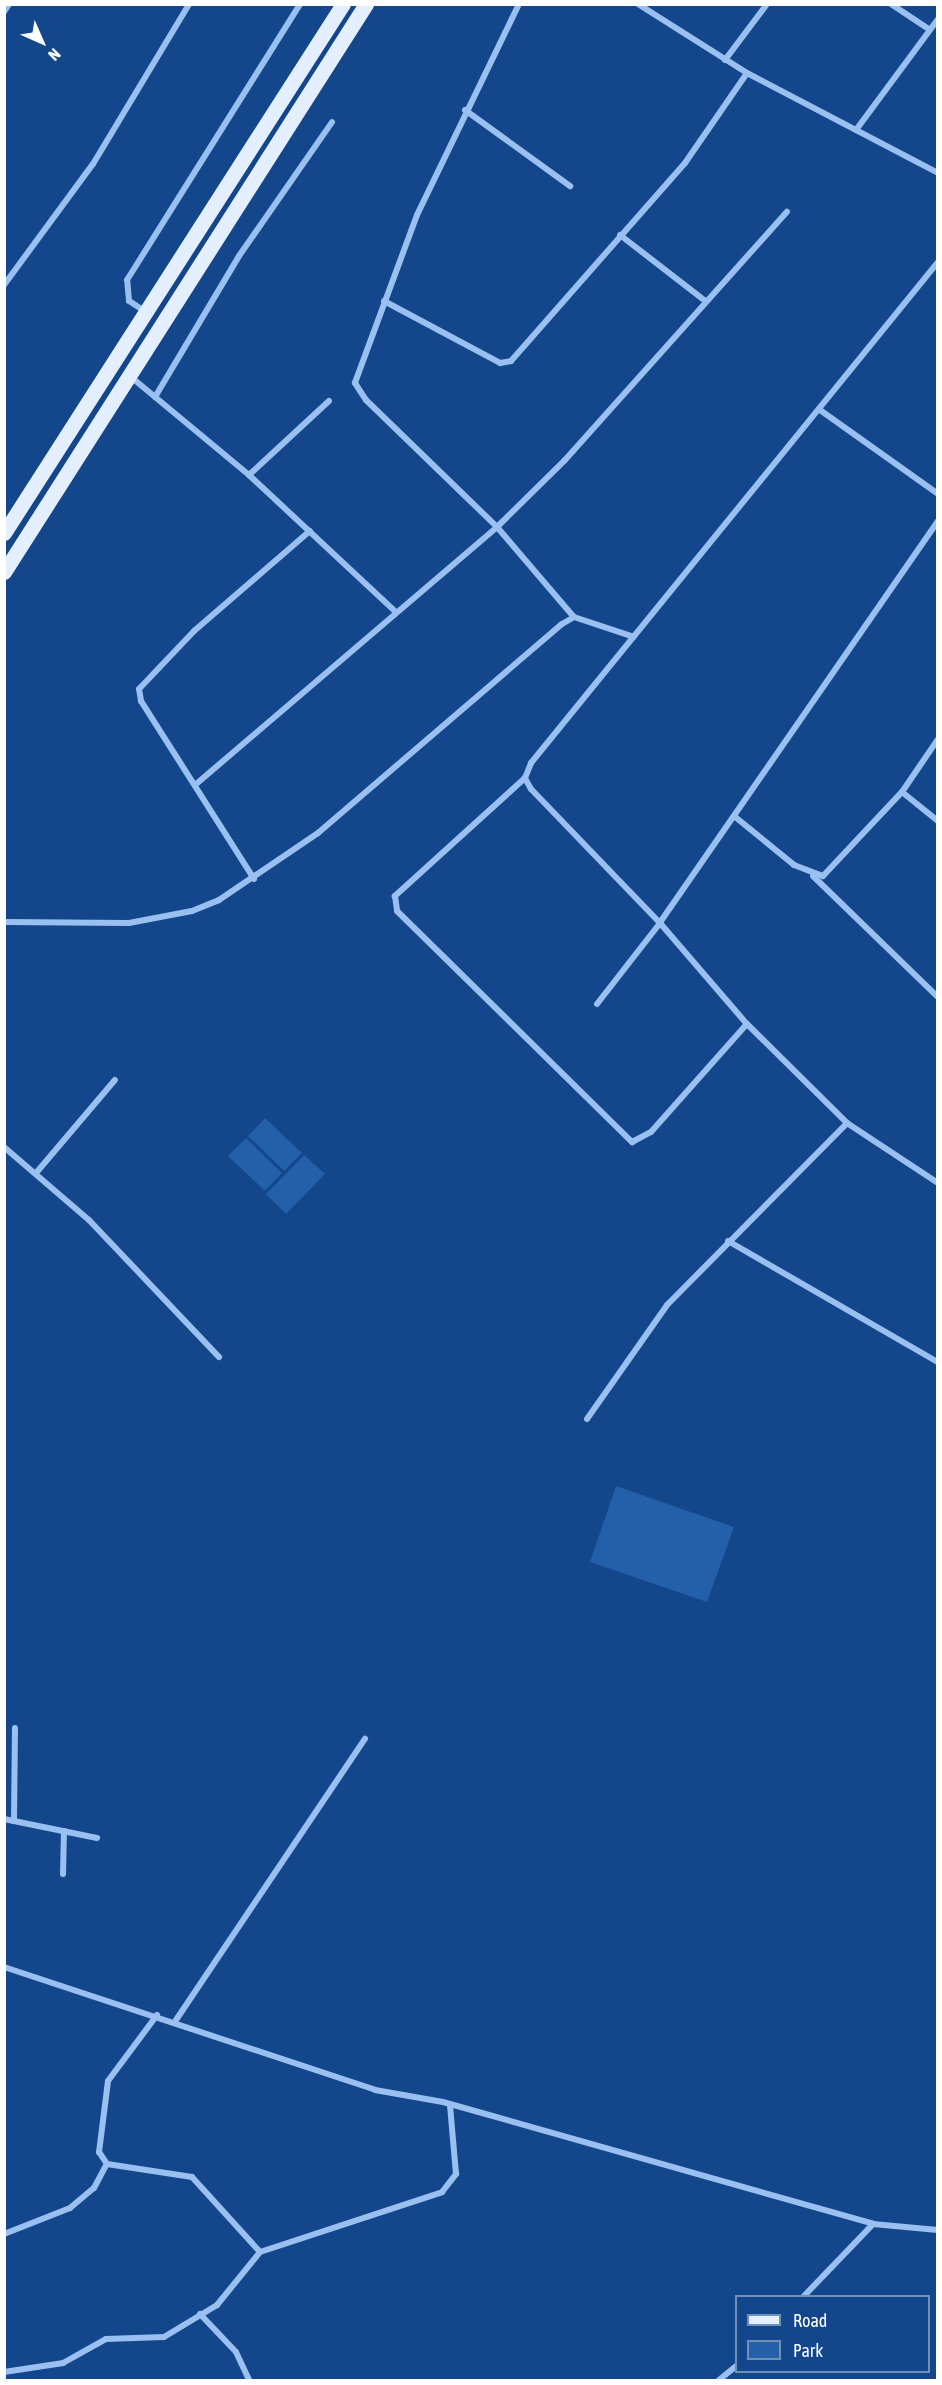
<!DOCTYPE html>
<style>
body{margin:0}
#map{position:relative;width:942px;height:2385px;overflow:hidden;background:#13468b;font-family:"Asap Condensed",sans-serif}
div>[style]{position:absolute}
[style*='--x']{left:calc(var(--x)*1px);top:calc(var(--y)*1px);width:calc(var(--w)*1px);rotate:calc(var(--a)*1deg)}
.green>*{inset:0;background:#245faa}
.minor>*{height:6px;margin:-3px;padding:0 3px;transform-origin:3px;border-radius:3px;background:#9ac0f1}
.primary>*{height:15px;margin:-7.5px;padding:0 7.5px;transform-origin:7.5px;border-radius:7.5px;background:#e3eeff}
span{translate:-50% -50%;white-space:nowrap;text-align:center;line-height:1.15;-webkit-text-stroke:4.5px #13468b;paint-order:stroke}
.frame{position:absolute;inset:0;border:6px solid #fff;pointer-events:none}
.legend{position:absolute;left:735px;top:2295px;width:195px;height:78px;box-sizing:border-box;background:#13468b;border:2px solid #7190b9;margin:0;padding:8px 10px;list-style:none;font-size:18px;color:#fff}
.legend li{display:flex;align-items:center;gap:12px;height:30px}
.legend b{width:30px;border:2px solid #7190b9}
.north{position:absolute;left:12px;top:12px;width:60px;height:60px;-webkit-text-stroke:4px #13468b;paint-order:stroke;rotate:135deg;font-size:16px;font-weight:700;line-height:24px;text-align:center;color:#fff}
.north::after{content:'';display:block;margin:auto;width:21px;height:27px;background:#fff;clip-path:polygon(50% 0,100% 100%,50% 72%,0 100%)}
</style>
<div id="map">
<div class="green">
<i style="clip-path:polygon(265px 1118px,302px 1153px,284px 1171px,248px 1136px)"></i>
<i style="clip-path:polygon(246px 1138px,282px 1173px,265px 1191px,228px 1156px)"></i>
<i style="clip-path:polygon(304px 1155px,325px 1174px,286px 1214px,266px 1194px)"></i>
<i style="clip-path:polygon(616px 1486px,734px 1527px,707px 1602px,590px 1562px)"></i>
</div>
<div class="minor">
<i style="--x:519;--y:4;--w:234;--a:115.8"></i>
<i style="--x:417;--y:215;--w:179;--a:110.3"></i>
<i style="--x:355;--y:383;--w:20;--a:57"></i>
<i style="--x:366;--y:400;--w:182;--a:44.1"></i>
<i style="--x:497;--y:527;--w:118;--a:49.5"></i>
<i style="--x:638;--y:4;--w:129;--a:32.3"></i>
<i style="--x:747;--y:73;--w:216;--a:27.6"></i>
<i style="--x:891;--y:4;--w:43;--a:33.7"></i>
<i style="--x:4;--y:12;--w:9;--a:-58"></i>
<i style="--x:725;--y:60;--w:70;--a:-53.1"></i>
<i style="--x:465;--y:110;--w:130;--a:35.9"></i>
<i style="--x:856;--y:130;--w:138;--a:-53.5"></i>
<i style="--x:620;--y:235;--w:106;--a:37.7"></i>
<i style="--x:4;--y:285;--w:150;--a:-53.7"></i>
<i style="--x:93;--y:164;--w:187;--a:-59"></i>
<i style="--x:384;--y:301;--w:132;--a:28.1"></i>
<i style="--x:500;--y:363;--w:11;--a:-10"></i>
<i style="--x:511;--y:361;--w:264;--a:-48.7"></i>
<i style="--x:685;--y:163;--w:109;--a:-55.4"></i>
<i style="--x:146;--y:312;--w:20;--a:-147"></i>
<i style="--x:129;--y:301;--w:21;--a:-95"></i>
<i style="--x:127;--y:280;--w:326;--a:-57.9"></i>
<i style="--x:131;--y:377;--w:153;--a:39.7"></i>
<i style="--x:249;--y:475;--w:201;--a:43"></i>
<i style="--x:155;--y:397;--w:164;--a:-59.2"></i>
<i style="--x:239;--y:256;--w:163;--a:-55.2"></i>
<i style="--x:820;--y:410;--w:145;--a:35.4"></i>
<i style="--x:249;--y:475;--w:109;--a:-42.8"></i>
<i style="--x:938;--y:521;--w:489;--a:124.7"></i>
<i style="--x:660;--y:923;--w:133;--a:49.3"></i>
<i style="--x:747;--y:1024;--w:141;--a:44.7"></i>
<i style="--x:847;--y:1123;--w:109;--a:33.4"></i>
<i style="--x:525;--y:778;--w:176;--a:137.8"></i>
<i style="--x:395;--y:896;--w:15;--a:82"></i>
<i style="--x:397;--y:911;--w:330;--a:44.5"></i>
<i style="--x:632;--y:1142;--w:21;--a:-28"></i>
<i style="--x:651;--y:1132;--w:144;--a:-48.4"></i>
<i style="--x:195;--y:785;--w:397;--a:-40.5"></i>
<i style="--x:497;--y:527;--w:95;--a:-44.6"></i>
<i style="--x:565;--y:460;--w:333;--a:-48.2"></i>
<i style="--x:902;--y:792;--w:46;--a:38.9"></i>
<i style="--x:734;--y:816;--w:77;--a:39.2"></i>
<i style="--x:794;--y:865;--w:31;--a:21"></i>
<i style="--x:823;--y:876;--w:115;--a:-46.8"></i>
<i style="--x:902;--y:792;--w:64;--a:-55.8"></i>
<i style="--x:813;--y:876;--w:174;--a:44.1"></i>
<i style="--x:254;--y:879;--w:211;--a:-122.4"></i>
<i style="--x:141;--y:701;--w:12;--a:-99"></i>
<i style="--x:139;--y:689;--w:80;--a:-46.5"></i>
<i style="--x:194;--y:631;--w:153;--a:-40.8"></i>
<i style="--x:4;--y:922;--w:125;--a:0.5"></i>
<i style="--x:129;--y:923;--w:64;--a:-10.8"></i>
<i style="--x:192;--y:911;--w:29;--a:-22"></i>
<i style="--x:219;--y:900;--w:120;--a:-34.1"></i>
<i style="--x:318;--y:833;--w:321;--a:-40.6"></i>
<i style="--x:562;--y:624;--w:14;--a:-30"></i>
<i style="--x:574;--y:617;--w:63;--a:18.4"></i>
<i style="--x:597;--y:1004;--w:103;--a:-52.1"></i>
<i style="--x:660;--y:923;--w:186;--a:-133.9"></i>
<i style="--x:531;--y:789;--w:13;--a:-119"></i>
<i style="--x:525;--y:778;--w:16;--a:-68"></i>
<i style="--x:531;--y:763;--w:645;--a:-50.91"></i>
<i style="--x:4;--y:1147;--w:112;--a:40.7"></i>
<i style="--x:89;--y:1220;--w:189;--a:46.5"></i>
<i style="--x:36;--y:1173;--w:122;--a:-49.7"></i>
<i style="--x:728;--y:1241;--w:242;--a:30"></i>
<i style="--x:587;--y:1419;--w:139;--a:-54.9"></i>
<i style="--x:667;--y:1305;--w:256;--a:-45.3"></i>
<i style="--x:4;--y:1819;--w:95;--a:11.5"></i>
<i style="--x:14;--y:1821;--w:93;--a:-89.4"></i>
<i style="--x:63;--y:1874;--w:43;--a:-88.7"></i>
<i style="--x:4;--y:1967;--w:391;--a:18.3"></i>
<i style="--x:375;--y:2090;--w:69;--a:10"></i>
<i style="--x:443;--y:2102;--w:447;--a:15.8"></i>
<i style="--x:873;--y:2224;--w:65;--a:5.3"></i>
<i style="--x:157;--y:2015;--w:82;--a:126.6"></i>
<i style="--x:108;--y:2081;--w:72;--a:97.2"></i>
<i style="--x:99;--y:2152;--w:14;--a:56"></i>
<i style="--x:107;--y:2164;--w:86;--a:8.7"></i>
<i style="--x:192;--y:2177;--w:101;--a:47.8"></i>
<i style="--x:176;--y:2020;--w:339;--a:-56.1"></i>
<i style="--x:4;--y:2234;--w:71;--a:-21.5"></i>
<i style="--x:70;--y:2208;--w:31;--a:-40"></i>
<i style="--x:94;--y:2188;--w:27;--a:-62"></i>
<i style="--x:804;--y:2296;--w:100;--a:-46.2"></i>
<i style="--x:200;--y:2314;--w:52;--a:46.5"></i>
<i style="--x:236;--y:2352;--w:31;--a:65"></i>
<i style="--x:4;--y:2372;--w:60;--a:-8.7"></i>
<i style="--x:63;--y:2363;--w:49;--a:-29.2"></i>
<i style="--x:106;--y:2339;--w:58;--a:-2"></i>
<i style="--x:164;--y:2337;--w:62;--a:-31.1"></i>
<i style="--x:217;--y:2305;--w:68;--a:-50.9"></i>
<i style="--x:260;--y:2252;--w:192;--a:-18.2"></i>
<i style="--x:442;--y:2192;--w:23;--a:-52"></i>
<i style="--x:456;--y:2174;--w:69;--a:-95"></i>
<i style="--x:719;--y:2380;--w:22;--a:-39"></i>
</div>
<div class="primary">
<i style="--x:4;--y:533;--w:628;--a:-57.35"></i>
<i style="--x:4;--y:572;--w:674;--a:-57.49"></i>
</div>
<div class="frame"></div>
<ul class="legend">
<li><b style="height:8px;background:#e3eeff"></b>Road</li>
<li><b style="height:16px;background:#245faa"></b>Park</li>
</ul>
<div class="north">N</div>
</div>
